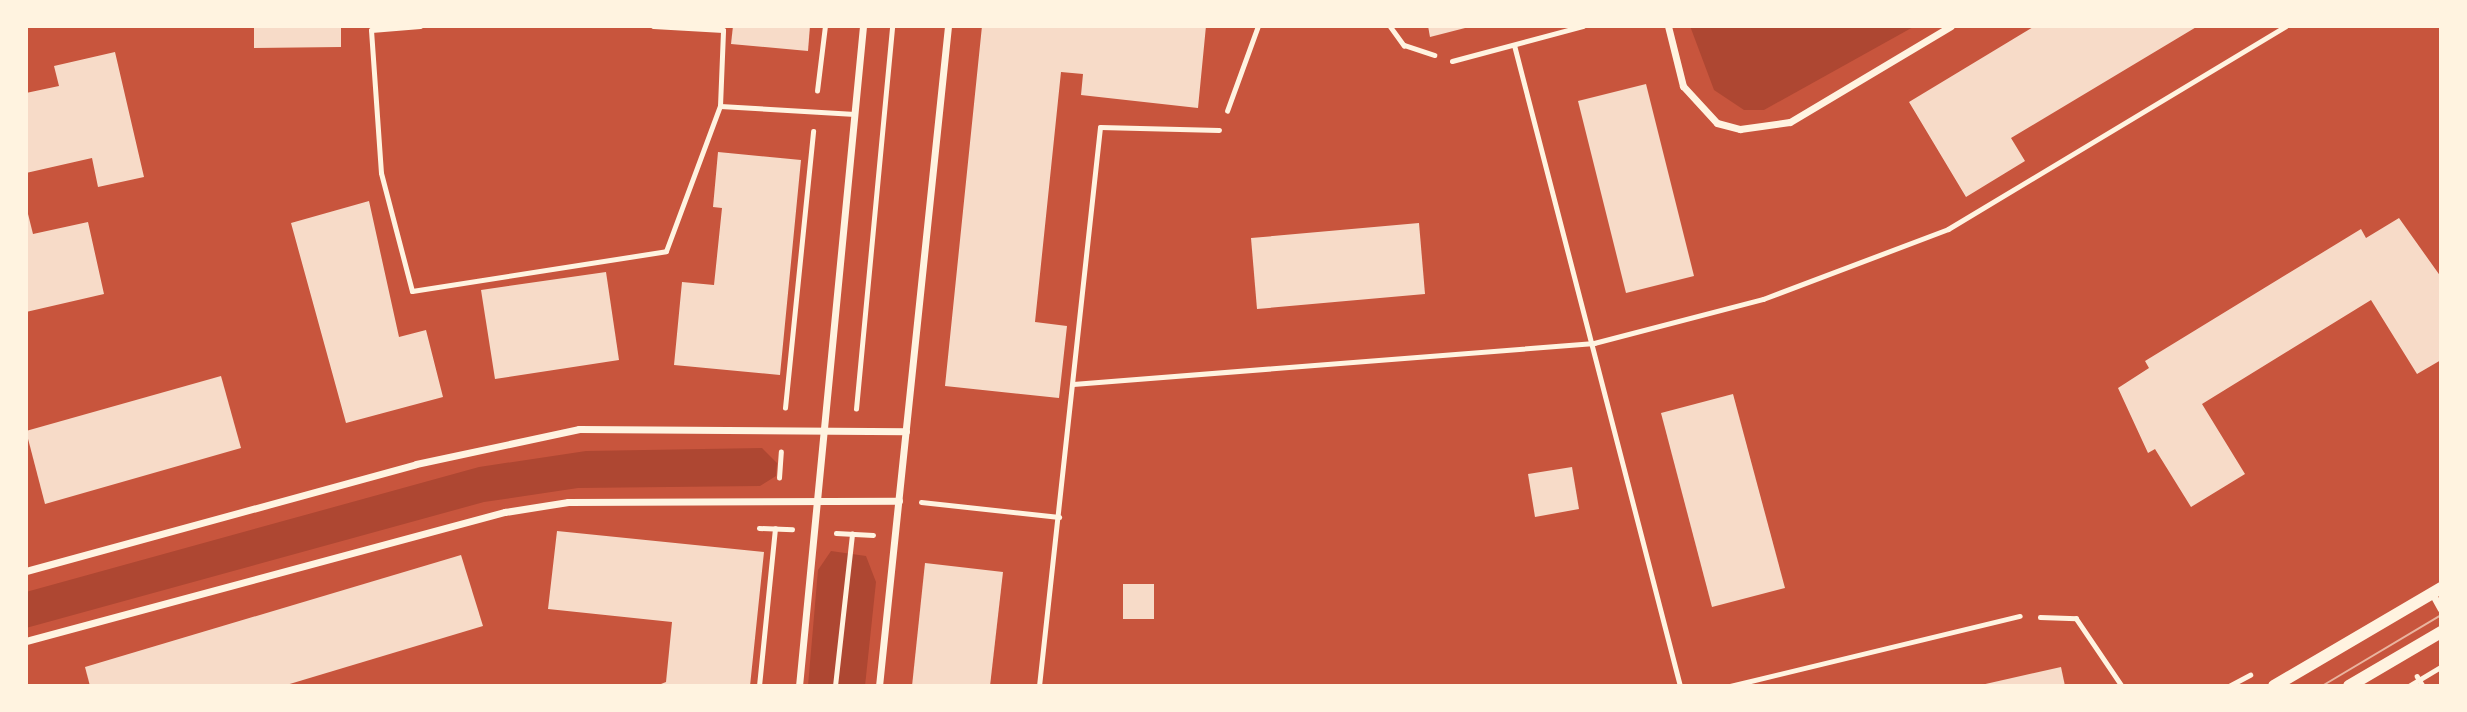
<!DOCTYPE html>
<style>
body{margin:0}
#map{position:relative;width:2467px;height:712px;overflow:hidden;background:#c8553d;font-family:"Golos Text",sans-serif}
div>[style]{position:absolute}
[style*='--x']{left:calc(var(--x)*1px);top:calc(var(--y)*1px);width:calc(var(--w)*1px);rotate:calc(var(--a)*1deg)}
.green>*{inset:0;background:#ae4732}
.building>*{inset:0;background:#f7dbc8}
.path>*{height:4.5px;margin:-2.25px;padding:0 2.25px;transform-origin:2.25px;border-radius:2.25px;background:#fff3e0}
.service>*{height:5px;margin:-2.5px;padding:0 2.5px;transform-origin:2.5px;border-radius:2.5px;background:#fff3e0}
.minor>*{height:7px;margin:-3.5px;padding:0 3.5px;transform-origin:3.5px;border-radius:3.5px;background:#fff3e0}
.tertiary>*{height:12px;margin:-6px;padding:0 6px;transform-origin:6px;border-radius:6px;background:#fff3e0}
.tram>*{height:2px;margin:-1px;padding:0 1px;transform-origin:1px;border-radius:1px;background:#e9b49f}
span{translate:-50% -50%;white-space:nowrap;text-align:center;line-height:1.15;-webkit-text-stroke:5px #fff3e0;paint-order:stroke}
.frame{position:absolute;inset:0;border:28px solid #fff3e0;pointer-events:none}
</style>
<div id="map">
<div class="green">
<i style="clip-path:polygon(1690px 26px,1915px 26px,1764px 110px,1744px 110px,1714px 90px)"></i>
<i style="clip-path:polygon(762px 448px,777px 463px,776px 476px,760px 486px,578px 488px,484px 502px,26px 628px,26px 592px,479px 467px,586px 451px)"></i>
<i style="clip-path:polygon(831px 551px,866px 556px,876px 582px,865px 686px,808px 686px,818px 570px)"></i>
</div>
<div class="building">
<i style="clip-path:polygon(254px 26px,341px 26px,341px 47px,254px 48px)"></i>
<i style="clip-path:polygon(733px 26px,810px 26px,808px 51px,731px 44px)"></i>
<i style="clip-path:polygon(982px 26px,1206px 26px,1198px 108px,1081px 95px,1083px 74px,1061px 72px,1035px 322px,1067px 326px,1059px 398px,945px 386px)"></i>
<i style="clip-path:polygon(1428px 26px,1469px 26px,1469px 27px,1430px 37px)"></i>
<i style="clip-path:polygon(2035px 26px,2198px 26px,2011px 138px,2025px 161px,1966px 197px,1909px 102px)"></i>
<i style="clip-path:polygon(115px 52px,144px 177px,98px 187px,92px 158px,26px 173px,26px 93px,59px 86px,54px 66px)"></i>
<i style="clip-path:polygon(1646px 84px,1694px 276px,1626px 293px,1578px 101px)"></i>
<i style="clip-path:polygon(718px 152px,801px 160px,780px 375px,674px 365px,682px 282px,714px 285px,722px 208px,713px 207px)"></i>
<i style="clip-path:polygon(369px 201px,399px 337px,426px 330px,443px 397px,346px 423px,291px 223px)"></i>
<i style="clip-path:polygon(27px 210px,33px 234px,88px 222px,104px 294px,26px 312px)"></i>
<i style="clip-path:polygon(2399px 218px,2441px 277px,2441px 360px,2417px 374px,2371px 300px,2202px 404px,2245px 474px,2191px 507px,2155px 449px,2148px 453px,2118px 388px,2149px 368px,2145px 361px,2361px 229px,2366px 238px)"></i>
<i style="clip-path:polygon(1419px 223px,1425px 294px,1257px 309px,1251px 238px)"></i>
<i style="clip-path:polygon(606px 272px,619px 360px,495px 379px,481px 290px)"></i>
<i style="clip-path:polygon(221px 376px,241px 448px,45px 504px,26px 431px)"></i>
<i style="clip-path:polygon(1733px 394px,1785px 588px,1712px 607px,1661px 413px)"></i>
<i style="clip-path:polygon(1572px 467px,1579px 509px,1535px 517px,1528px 474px)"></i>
<i style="clip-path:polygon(557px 531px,764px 552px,750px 686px,656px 686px,666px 682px,672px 622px,548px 609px)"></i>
<i style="clip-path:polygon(461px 555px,483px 626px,283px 686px,90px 686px,85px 667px)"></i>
<i style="clip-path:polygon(925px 563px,1003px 572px,990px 686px,912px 686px)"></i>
<i style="clip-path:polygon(1123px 584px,1154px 584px,1154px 619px,1123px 619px)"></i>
<i style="clip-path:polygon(2061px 667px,2065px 686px,1981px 686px,1981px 685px)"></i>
</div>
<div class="path">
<i style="--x:1390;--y:26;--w:24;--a:54"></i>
<i style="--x:1404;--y:45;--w:32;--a:18"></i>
<i style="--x:817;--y:91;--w:65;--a:-83"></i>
<i style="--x:1227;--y:111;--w:90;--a:-70"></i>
<i style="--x:785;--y:408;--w:278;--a:-84.2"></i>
<i style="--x:856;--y:409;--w:385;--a:-84.6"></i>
<i style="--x:779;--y:478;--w:26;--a:-86"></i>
<i style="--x:759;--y:528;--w:33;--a:2"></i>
<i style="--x:836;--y:533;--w:37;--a:3"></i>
<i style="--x:2040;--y:617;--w:36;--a:2"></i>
<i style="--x:2076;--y:618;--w:82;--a:55.9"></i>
<i style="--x:2417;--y:676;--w:12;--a:59"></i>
<i style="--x:759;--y:686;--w:158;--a:-84.2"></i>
<i style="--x:835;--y:686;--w:153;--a:-83.6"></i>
<i style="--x:2229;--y:686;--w:24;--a:-28"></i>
<i style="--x:2409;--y:686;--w:37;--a:-31"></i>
</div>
<div class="service">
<i style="--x:420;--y:26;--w:49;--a:175.3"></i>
<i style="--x:371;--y:30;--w:143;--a:86"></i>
<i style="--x:381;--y:173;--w:122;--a:75.3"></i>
<i style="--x:412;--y:291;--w:257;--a:-8.9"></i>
<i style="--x:666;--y:251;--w:155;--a:-69.6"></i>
<i style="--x:720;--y:106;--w:76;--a:-87.7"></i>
<i style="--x:723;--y:30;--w:70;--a:-176.7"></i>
<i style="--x:1514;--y:45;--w:662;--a:75.48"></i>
<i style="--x:1452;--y:61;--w:136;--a:-15"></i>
<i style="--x:720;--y:106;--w:135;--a:3.4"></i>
<i style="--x:1073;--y:384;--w:523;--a:-4.5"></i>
<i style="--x:1594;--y:343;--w:175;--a:-14.6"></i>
<i style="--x:1763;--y:299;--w:198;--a:-20.7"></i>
<i style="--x:1948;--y:229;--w:394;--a:-31"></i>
<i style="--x:921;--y:502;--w:139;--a:6.2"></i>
<i style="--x:1039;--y:686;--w:562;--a:-83.77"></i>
<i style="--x:1100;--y:127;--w:119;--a:1.4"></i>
<i style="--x:1730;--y:686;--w:298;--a:-13.6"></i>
</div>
<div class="minor">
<i style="--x:1668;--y:26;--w:62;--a:76"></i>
<i style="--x:1683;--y:86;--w:50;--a:47.4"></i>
<i style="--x:1717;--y:123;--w:24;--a:15"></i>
<i style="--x:1740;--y:129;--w:50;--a:-8"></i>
<i style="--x:1790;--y:122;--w:187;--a:-30.8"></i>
<i style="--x:26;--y:571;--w:404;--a:-15.3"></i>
<i style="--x:416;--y:464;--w:167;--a:-12.1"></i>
<i style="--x:579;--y:429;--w:327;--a:0.4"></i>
<i style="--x:2432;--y:593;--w:18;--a:61"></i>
<i style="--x:26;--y:641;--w:496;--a:-15.1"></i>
<i style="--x:505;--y:512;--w:64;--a:-9"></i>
<i style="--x:568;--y:502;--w:331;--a:-0.2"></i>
<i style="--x:799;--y:686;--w:663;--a:-84.46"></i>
<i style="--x:879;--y:686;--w:664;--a:-84.03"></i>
</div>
<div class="tertiary">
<i style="--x:2274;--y:686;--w:194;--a:-30.4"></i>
<i style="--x:2349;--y:686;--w:107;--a:-30.4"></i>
</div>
<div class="tram">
<i style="--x:2322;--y:686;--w:139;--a:-30.8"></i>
</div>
<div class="frame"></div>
</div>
